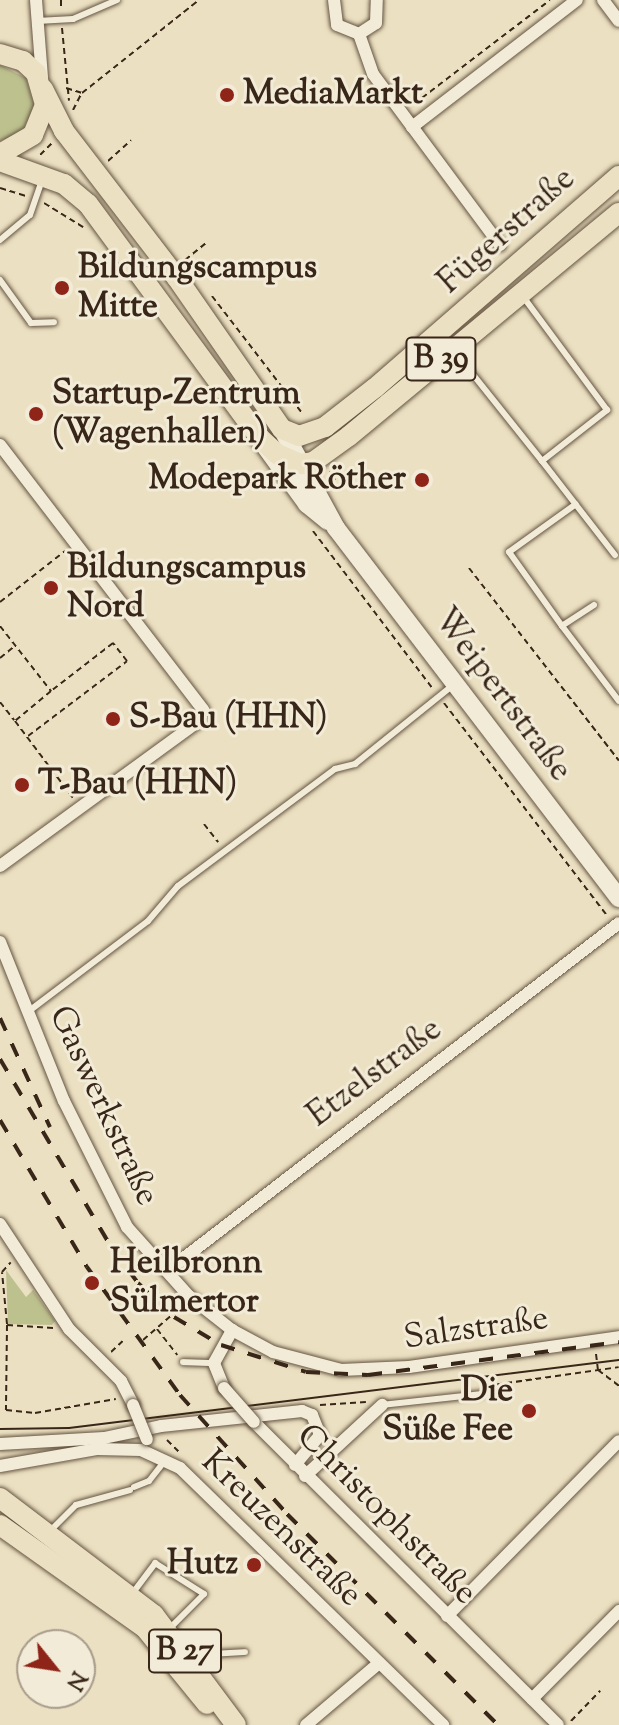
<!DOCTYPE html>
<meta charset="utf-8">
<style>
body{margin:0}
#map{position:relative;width:619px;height:1725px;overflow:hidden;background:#ebe0c1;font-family:"Sorts Mill Goudy",serif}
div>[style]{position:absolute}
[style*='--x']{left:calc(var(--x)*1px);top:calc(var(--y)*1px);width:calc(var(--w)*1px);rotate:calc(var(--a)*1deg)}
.green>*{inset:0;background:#bdc18e}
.path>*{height:2px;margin-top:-1px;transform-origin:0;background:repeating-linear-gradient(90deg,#382618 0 6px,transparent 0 10px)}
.roads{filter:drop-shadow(0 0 2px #655442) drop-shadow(0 0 2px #655442)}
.service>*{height:6px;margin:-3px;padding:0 3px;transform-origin:3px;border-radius:3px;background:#f2ebd7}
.minor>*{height:12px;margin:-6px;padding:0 6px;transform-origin:6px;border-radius:6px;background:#f2ebd7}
.secondary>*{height:18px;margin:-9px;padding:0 9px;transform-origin:9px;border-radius:9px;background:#f2ebd7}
.primary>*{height:20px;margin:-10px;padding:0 10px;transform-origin:10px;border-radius:10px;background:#ebe0c1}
.tram>*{height:2px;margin:-1px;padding:0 1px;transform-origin:1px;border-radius:1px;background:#382618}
.rail>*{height:4px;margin-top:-2px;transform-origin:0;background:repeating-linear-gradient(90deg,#382618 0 14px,transparent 0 28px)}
.bridges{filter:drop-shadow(0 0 2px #655442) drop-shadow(0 0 2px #655442)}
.minor-bridge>*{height:12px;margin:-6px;padding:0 6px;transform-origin:6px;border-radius:6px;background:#f2ebd7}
.dots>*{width:22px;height:22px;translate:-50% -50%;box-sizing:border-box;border:4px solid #f2ebd7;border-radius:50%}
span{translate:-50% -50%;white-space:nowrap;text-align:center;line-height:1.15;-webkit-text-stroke:6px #f2ebd7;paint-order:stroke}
.shield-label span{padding:2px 6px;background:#f2ebd7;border:2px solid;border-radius:6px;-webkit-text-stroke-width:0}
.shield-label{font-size:32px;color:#382618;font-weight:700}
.poi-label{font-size:34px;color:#382618;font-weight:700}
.left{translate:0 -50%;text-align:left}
.right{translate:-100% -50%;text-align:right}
.street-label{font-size:34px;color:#382618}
.north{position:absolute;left:16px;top:1629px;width:80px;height:80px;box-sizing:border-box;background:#f2ebd7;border:2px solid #a89c8b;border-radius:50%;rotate:120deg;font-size:22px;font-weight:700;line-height:32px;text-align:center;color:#382618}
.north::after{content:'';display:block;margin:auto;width:28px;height:36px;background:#8f2418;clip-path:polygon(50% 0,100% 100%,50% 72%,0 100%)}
</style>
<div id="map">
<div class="green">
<i style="clip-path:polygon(0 65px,26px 78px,35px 107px,21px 133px,0 141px)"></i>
<i style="clip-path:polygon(6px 1270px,26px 1297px,33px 1290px,55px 1321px,52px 1325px,8px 1324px)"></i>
</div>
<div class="path">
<i style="--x:61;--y:0;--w:10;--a:90"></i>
<i style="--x:62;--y:28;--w:73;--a:84.5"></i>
<i style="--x:66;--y:88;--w:17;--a:17"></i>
<i style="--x:82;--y:93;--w:149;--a:-38.5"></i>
<i style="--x:414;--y:104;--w:171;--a:-37.4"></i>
<i style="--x:73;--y:110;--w:18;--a:-63"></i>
<i style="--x:40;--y:155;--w:17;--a:-45"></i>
<i style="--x:108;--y:161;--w:31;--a:-42"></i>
<i style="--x:0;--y:188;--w:28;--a:17"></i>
<i style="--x:44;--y:203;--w:46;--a:31.6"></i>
<i style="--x:185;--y:260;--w:28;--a:-39"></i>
<i style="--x:212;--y:296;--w:149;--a:52.4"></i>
<i style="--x:329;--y:484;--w:7;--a:-34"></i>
<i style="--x:335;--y:480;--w:10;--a:-119"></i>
<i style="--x:313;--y:531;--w:198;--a:52.8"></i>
<i style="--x:469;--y:568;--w:244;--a:52.1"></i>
<i style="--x:0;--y:602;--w:83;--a:-38.1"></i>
<i style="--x:0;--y:626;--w:83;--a:51.9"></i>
<i style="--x:51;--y:691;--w:47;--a:140.2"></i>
<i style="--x:15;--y:721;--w:96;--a:53"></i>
<i style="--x:0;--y:658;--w:19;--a:-39"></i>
<i style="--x:0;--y:702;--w:23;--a:52"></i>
<i style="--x:444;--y:703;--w:266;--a:52.5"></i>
<i style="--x:28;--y:736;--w:124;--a:-37.1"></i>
<i style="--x:127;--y:661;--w:23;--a:-128"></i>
<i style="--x:113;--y:643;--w:78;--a:142.3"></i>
<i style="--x:204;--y:824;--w:23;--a:52"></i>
<i style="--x:7;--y:1324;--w:52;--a:-95.5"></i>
<i style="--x:2;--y:1272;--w:13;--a:-48"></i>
<i style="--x:53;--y:1328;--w:46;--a:-176.3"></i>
<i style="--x:7;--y:1325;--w:85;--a:90.7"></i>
<i style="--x:6;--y:1410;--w:29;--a:6"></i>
<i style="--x:35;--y:1413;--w:82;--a:-9.8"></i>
<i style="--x:157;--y:1329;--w:33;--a:52"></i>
<i style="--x:143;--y:1340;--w:50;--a:-41"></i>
<i style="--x:111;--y:1352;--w:16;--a:-43"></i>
<i style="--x:596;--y:1354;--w:16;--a:83"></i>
<i style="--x:598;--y:1370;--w:26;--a:37"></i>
<i style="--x:486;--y:1386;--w:134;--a:-8.1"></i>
<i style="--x:320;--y:1405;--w:46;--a:-3.7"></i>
<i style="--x:167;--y:1440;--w:17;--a:45"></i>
<i style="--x:571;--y:1721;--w:42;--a:-46"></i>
</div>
<div class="roads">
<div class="service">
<i style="--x:37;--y:21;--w:36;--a:-3"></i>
<i style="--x:73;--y:19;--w:48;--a:-23.4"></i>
<i style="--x:0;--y:240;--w:39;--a:-40"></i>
<i style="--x:30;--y:215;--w:39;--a:-71"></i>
<i style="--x:0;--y:280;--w:53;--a:54.2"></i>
<i style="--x:31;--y:323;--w:23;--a:-2"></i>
<i style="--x:455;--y:352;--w:139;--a:51.4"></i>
<i style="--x:542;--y:461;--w:83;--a:-38.1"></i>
<i style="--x:607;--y:410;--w:139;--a:-126.5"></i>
<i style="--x:542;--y:461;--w:119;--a:52.2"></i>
<i style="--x:594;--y:605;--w:38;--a:147"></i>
<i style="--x:562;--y:626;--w:94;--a:52.8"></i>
<i style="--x:562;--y:626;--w:91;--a:-125.6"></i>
<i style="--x:509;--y:552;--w:82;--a:-35.6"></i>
<i style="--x:29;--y:1011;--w:149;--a:-37.1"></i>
<i style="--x:148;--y:921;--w:46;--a:-49.4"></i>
<i style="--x:178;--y:886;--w:196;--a:-36.7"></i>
<i style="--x:335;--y:769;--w:21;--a:-14"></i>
<i style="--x:355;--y:764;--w:124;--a:-38.8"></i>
<i style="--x:183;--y:1362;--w:31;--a:2"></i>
<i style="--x:382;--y:1405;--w:100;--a:-6.3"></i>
<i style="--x:134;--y:1487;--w:16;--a:-22"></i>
<i style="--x:149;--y:1481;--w:24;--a:-52"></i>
<i style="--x:51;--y:1530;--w:35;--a:-45"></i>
<i style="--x:76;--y:1505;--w:56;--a:-15.5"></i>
<i style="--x:132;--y:1594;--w:39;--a:-53"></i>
<i style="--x:155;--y:1563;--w:58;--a:32.3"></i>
<i style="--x:204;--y:1594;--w:51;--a:135"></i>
<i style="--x:192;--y:1655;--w:53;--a:-3.2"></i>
</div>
<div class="minor">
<i style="--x:36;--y:0;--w:78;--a:85.6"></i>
<i style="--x:334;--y:0;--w:25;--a:83"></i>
<i style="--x:337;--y:25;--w:24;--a:22"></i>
<i style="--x:359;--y:34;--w:20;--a:-33"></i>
<i style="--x:376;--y:23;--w:23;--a:-88"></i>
<i style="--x:603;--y:0;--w:26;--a:53"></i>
<i style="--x:359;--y:34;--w:42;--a:70.7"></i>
<i style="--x:373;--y:74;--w:213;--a:53.4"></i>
<i style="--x:412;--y:127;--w:208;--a:-37.6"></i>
<i style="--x:0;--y:445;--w:334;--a:52.5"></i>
<i style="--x:203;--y:710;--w:12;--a:110"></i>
<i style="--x:199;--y:721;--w:246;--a:143.9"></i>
<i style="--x:0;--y:942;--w:171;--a:68.1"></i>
<i style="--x:64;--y:1101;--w:141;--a:63.4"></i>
<i style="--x:127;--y:1227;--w:93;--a:48.1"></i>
<i style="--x:189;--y:1296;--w:55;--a:38.3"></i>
<i style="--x:232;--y:1330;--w:47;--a:28.2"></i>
<i style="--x:273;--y:1352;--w:70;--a:14.8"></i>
<i style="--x:341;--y:1370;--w:68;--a:-2.5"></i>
<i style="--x:409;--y:1367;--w:212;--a:-8.1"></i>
<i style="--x:0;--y:1224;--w:126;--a:56.7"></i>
<i style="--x:69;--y:1329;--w:74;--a:45"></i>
<i style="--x:121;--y:1381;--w:27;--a:63"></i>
<i style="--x:167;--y:1271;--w:570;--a:-37.59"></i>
<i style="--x:224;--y:1388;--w:27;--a:-112"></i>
<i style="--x:214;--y:1363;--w:38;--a:-61"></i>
<i style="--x:254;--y:1422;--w:429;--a:44.9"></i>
<i style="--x:0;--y:1444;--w:104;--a:-3.3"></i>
<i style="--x:104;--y:1438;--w:58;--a:-11.9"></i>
<i style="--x:161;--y:1426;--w:142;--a:-6.1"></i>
<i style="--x:302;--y:1411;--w:11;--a:22"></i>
<i style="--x:312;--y:1415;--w:22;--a:68"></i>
<i style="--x:320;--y:1435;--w:39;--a:130"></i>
<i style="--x:0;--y:1466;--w:98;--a:-9.9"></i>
<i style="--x:97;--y:1449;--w:44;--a:1.3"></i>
<i style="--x:141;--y:1450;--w:43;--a:24.8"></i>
<i style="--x:180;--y:1468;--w:368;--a:44.3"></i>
<i style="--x:305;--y:1476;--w:105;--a:-42.7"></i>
<i style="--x:447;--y:1616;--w:245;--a:-45.5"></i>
<i style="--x:532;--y:1699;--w:124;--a:-45.3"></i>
<i style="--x:306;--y:1725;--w:96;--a:-40.3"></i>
</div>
<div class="secondary">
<i style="--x:282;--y:429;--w:113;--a:61.4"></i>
<i style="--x:336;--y:528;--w:466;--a:52.6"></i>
<i style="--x:265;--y:446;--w:72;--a:54.1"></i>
<i style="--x:307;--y:504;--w:27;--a:39"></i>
</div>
<div class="primary">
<i style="--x:0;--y:54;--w:24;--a:17"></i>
<i style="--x:23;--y:61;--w:18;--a:43"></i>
<i style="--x:36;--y:73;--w:33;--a:74"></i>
<i style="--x:45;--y:105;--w:32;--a:112"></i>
<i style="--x:33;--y:135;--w:38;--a:150"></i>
<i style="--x:43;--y:89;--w:47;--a:63.4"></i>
<i style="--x:64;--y:131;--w:185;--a:52.5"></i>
<i style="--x:177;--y:278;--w:184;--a:55.2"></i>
<i style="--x:282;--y:429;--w:18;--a:22"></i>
<i style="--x:299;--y:436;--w:28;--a:-19"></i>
<i style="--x:325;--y:427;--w:63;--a:-38"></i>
<i style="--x:375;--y:388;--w:323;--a:-41"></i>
<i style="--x:0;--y:161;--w:68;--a:19.8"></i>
<i style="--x:64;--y:184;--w:31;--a:40"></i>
<i style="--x:88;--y:204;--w:290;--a:53.7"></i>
<i style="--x:260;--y:438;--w:23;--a:43"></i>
<i style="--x:277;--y:454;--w:26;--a:23"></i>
<i style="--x:301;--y:464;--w:12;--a:-9"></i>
<i style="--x:313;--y:462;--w:44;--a:-35.8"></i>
<i style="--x:349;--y:436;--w:350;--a:-39.6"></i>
<i style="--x:0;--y:1498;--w:193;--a:37.2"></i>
<i style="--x:154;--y:1615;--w:137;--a:53.3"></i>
<i style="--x:0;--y:1525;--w:178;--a:35.4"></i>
<i style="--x:145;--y:1628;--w:98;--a:50.8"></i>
</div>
</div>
<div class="tram">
<i style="--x:0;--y:1429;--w:69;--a:-0.8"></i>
<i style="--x:69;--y:1428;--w:554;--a:-7.05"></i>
</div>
<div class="rail">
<i style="--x:0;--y:1018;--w:120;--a:65.4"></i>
<i style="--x:0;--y:1059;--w:218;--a:59.4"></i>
<i style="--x:111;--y:1247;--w:45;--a:53.1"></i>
<i style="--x:138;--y:1283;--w:50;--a:43.4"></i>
<i style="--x:174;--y:1317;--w:55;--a:30.8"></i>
<i style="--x:221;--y:1345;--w:89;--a:17.6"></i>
<i style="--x:306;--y:1372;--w:62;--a:2.8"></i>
<i style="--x:368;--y:1375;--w:253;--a:-7.5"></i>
<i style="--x:0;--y:1120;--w:171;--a:59.4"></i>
<i style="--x:87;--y:1267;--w:158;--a:54"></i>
<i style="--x:180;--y:1395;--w:160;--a:48"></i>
<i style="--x:287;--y:1514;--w:298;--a:45"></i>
</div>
<div class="bridges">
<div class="minor-bridge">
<i style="--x:224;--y:1388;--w:45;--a:48.6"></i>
<i style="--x:133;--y:1405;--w:37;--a:68"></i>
</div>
</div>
<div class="dots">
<i style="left:227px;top:95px;background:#8f2418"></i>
<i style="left:62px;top:288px;background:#8f2418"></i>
<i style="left:36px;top:414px;background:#8f2418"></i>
<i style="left:422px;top:480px;background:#8f2418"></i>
<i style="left:51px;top:588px;background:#8f2418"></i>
<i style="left:113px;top:719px;background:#8f2418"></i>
<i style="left:22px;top:785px;background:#8f2418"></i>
<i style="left:92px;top:1283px;background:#8f2418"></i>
<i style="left:529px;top:1411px;background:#8f2418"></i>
<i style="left:254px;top:1565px;background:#8f2418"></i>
</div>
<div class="shield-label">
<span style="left:441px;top:359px">B 39</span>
<span style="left:185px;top:1651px">B 27</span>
</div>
<div class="poi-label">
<span class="left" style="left:243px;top:95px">MediaMarkt</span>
<span class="left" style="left:78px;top:288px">Bildungscampus<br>Mitte</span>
<span class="left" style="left:52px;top:414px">Startup-Zentrum<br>(Wagenhallen)</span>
<span class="right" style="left:406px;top:480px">Modepark Röther</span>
<span class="left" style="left:67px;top:588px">Bildungscampus<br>Nord</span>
<span class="left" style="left:129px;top:719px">S-Bau (HHN)</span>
<span class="left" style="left:38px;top:785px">T-Bau (HHN)</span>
<span class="left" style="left:110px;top:1283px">Heilbronn<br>Sülmertor</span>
<span class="right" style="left:513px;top:1411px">Die<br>Süße Fee</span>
<span class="right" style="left:238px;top:1565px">Hutz</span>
</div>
<div class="street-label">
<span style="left:507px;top:231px;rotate:-42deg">Fügerstraße</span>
<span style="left:502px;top:695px;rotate:53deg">Weipertstraße</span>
<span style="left:375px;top:1073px;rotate:-37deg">Etzelstraße</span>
<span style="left:103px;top:1106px;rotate:65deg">Gaswerkstraße</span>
<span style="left:476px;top:1329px;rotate:-8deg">Salzstraße</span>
<span style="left:386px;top:1515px;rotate:45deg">Christophstraße</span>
<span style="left:281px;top:1529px;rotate:44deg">Kreuzenstraße</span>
</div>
<div class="north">N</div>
</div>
